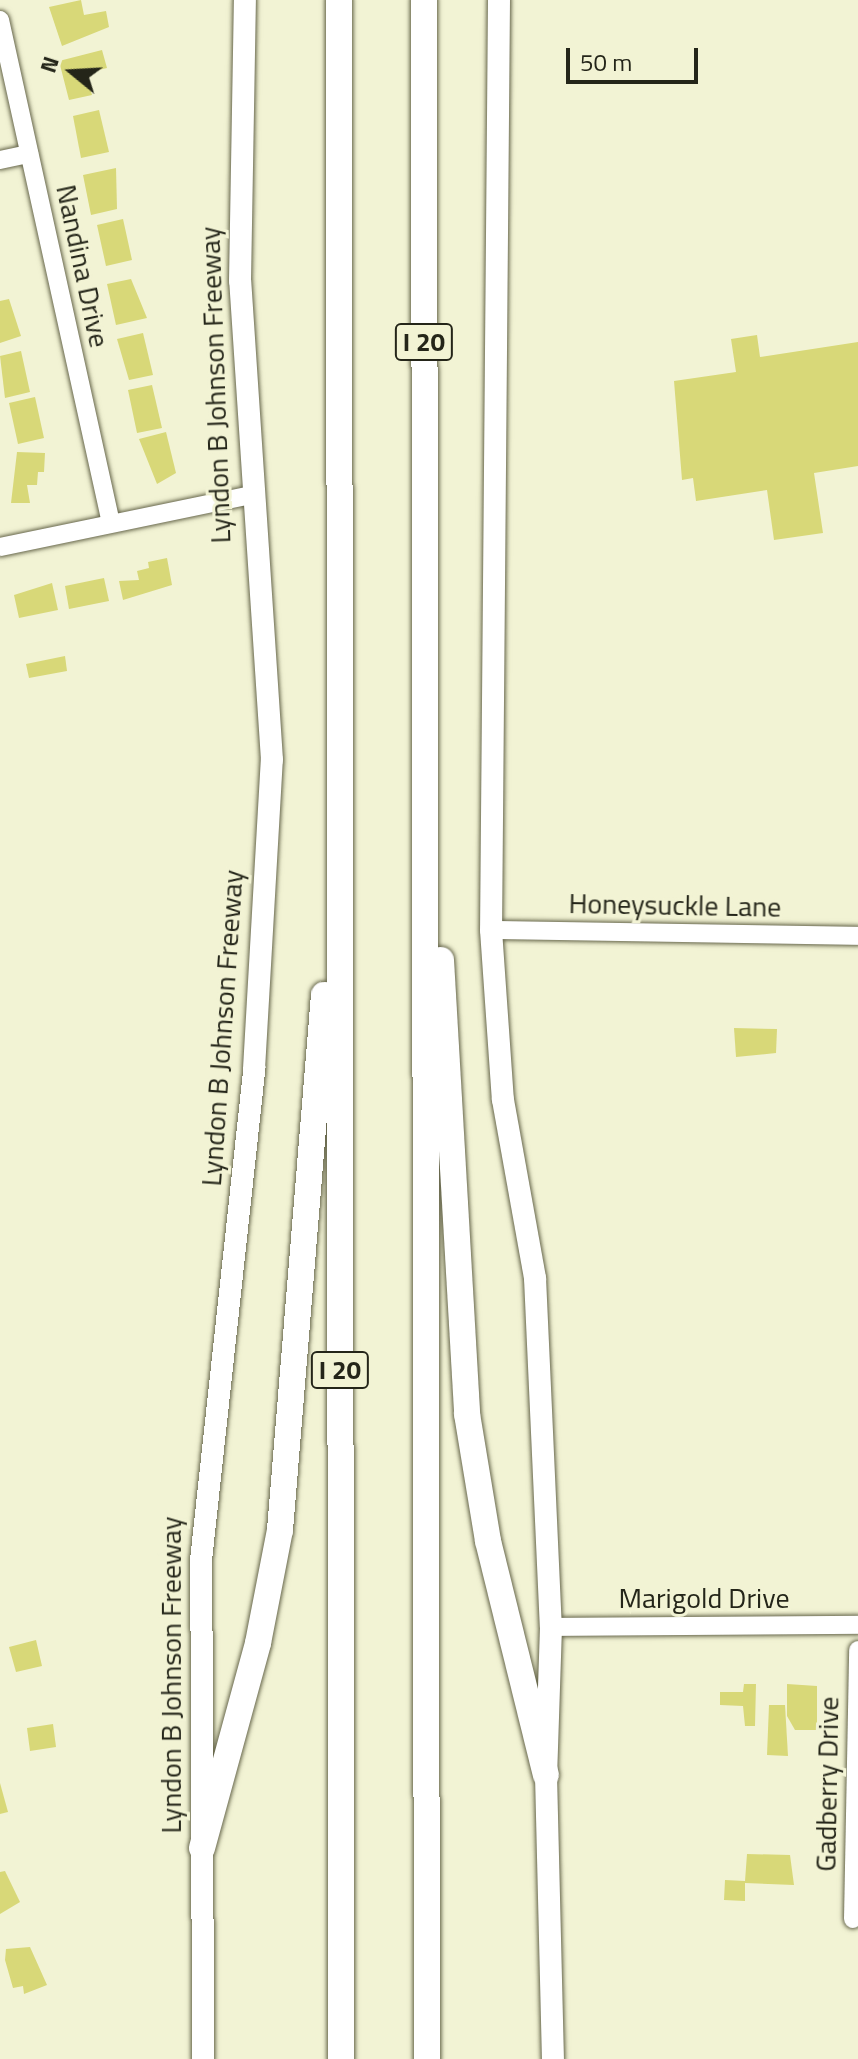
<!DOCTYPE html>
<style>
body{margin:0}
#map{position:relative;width:858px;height:2059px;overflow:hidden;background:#f2f3d4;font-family:"Titillium Web",sans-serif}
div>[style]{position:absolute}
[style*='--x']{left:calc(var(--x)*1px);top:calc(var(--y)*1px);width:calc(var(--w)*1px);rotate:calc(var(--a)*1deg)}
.building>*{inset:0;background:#d8d878}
.roads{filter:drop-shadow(0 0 2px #67674c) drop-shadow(0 0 2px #67674c)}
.minor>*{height:18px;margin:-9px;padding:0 9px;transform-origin:9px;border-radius:9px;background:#fff}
.major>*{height:22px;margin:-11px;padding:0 11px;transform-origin:11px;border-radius:11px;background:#fff}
.highway>*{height:26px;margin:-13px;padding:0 13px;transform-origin:13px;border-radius:13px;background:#fff}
span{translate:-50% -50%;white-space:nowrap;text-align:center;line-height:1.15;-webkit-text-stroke:6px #f2f3d4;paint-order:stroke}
.shield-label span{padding:2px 6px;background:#f2f3d4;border:2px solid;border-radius:6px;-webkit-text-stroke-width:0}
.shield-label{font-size:26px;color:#242519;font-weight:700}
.street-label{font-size:28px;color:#242519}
.north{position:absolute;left:32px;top:32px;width:80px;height:80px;-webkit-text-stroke:6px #f2f3d4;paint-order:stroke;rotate:288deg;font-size:22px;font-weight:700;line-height:32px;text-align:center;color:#242519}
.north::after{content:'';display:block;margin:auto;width:28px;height:36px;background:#242519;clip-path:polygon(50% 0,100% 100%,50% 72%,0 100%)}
.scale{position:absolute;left:566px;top:48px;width:132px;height:36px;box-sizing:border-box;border:4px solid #242519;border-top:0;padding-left:10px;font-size:24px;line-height:28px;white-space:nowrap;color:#242519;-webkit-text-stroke:6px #f2f3d4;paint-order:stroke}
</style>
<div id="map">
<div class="building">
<i style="clip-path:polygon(81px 0,84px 15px,106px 11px,109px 27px,62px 46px,49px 7px)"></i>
<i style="clip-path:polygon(102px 50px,107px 68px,86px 73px,92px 95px,69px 100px,59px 61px)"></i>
<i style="clip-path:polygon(99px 110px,109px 152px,81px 158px,73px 116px)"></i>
<i style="clip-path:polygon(116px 168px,117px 209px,91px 215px,83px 175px)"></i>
<i style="clip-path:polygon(123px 219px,132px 260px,106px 266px,97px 225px)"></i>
<i style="clip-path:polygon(131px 279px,147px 318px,116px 325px,107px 284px)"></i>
<i style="clip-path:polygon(9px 299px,21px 336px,0 343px,0 301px)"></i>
<i style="clip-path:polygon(143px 333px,153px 375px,129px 380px,117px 339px)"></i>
<i style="clip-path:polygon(757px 335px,760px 357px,858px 342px,858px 466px,814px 473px,823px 533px,774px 540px,767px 490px,696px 501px,693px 478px,682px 480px,674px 381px,736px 372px,731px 339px)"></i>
<i style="clip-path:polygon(21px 351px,30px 392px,5px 398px,0 356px)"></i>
<i style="clip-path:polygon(152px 385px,162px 428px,137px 433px,128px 390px)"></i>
<i style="clip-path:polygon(35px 397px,44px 438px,18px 444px,9px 403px)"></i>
<i style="clip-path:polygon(166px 432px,176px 473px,157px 484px,139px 439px)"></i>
<i style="clip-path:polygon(17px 452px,45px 453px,44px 472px,38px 472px,37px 485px,27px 485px,30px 503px,11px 503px)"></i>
<i style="clip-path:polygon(167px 558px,172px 585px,123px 600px,119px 581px,139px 580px,137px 571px,149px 568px,148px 562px)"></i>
<i style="clip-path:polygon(104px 578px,109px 601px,69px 609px,65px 586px)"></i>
<i style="clip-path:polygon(52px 583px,58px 610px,19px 618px,14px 595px)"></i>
<i style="clip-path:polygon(65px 656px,67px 671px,29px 678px,26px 664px)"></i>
<i style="clip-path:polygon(734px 1028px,777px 1029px,776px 1053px,736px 1057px)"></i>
<i style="clip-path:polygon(36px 1640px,42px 1666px,16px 1672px,9px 1647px)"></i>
<i style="clip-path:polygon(744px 1684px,756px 1684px,755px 1726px,745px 1726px,743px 1706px,720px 1705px,720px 1692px,743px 1692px)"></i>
<i style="clip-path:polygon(787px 1684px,817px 1686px,817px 1730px,795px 1730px,787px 1716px)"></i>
<i style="clip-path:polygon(769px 1705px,785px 1705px,788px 1756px,767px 1755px)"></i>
<i style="clip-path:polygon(53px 1724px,56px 1747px,30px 1751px,27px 1728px)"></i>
<i style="clip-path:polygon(0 1783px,8px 1812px,0 1814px)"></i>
<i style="clip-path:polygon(747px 1854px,790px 1855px,794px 1885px,745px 1883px,745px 1901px,724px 1900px,725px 1880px,745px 1881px)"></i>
<i style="clip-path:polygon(5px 1871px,20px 1902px,0 1914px,0 1872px)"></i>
<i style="clip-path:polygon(30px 1947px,47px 1985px,24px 1994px,23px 1986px,13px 1988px,5px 1960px,6px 1949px)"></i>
</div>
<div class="roads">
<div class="minor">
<i style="--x:0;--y:20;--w:515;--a:77.56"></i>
<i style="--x:0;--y:160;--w:30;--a:-12"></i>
<i style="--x:0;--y:547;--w:255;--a:-11.7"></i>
<i style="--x:491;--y:930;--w:367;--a:0.9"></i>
<i style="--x:551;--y:1627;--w:307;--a:-0.4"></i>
<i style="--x:853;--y:1919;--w:269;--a:-88.9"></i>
</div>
<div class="major">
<i style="--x:499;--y:0;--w:930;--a:90.49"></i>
<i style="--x:491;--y:930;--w:170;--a:86"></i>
<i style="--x:503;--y:1100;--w:181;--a:79.8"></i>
<i style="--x:535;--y:1278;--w:349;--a:87.4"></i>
<i style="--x:551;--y:1627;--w:148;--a:91.9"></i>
<i style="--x:546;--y:1775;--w:284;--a:88.6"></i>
<i style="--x:203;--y:2059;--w:499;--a:-90.2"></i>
<i style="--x:201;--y:1560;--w:494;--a:-83.8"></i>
<i style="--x:254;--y:1069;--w:310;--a:-86.7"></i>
<i style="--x:272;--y:760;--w:480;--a:-93.8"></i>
<i style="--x:240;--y:281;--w:281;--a:-89"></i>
</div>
<div class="highway">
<i style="--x:339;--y:0;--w:2059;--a:89.94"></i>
<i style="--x:424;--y:0;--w:2059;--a:89.92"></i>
<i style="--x:441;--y:960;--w:455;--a:86.7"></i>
<i style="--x:467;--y:1414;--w:129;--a:80.6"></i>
<i style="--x:488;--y:1541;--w:241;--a:76.1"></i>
<i style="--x:202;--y:1848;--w:213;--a:-74.7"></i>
<i style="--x:258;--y:1643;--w:115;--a:-79"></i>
<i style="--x:280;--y:1530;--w:537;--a:-85.3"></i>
</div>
</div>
<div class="shield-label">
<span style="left:424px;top:342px">I 20</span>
<span style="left:340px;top:1370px">I 20</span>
</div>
<div class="street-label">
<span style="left:83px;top:266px;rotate:78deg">Nandina Drive</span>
<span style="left:215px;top:385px;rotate:-92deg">Lyndon B Johnson Freeway</span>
<span style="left:675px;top:905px;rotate:1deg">Honeysuckle Lane</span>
<span style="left:222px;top:1028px;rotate:-86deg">Lyndon B Johnson Freeway</span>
<span style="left:704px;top:1598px">Marigold Drive</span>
<span style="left:171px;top:1675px;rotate:-90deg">Lyndon B Johnson Freeway</span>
<span style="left:827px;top:1784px;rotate:-89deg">Gadberry Drive</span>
</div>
<div class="north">N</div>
<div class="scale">50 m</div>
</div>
